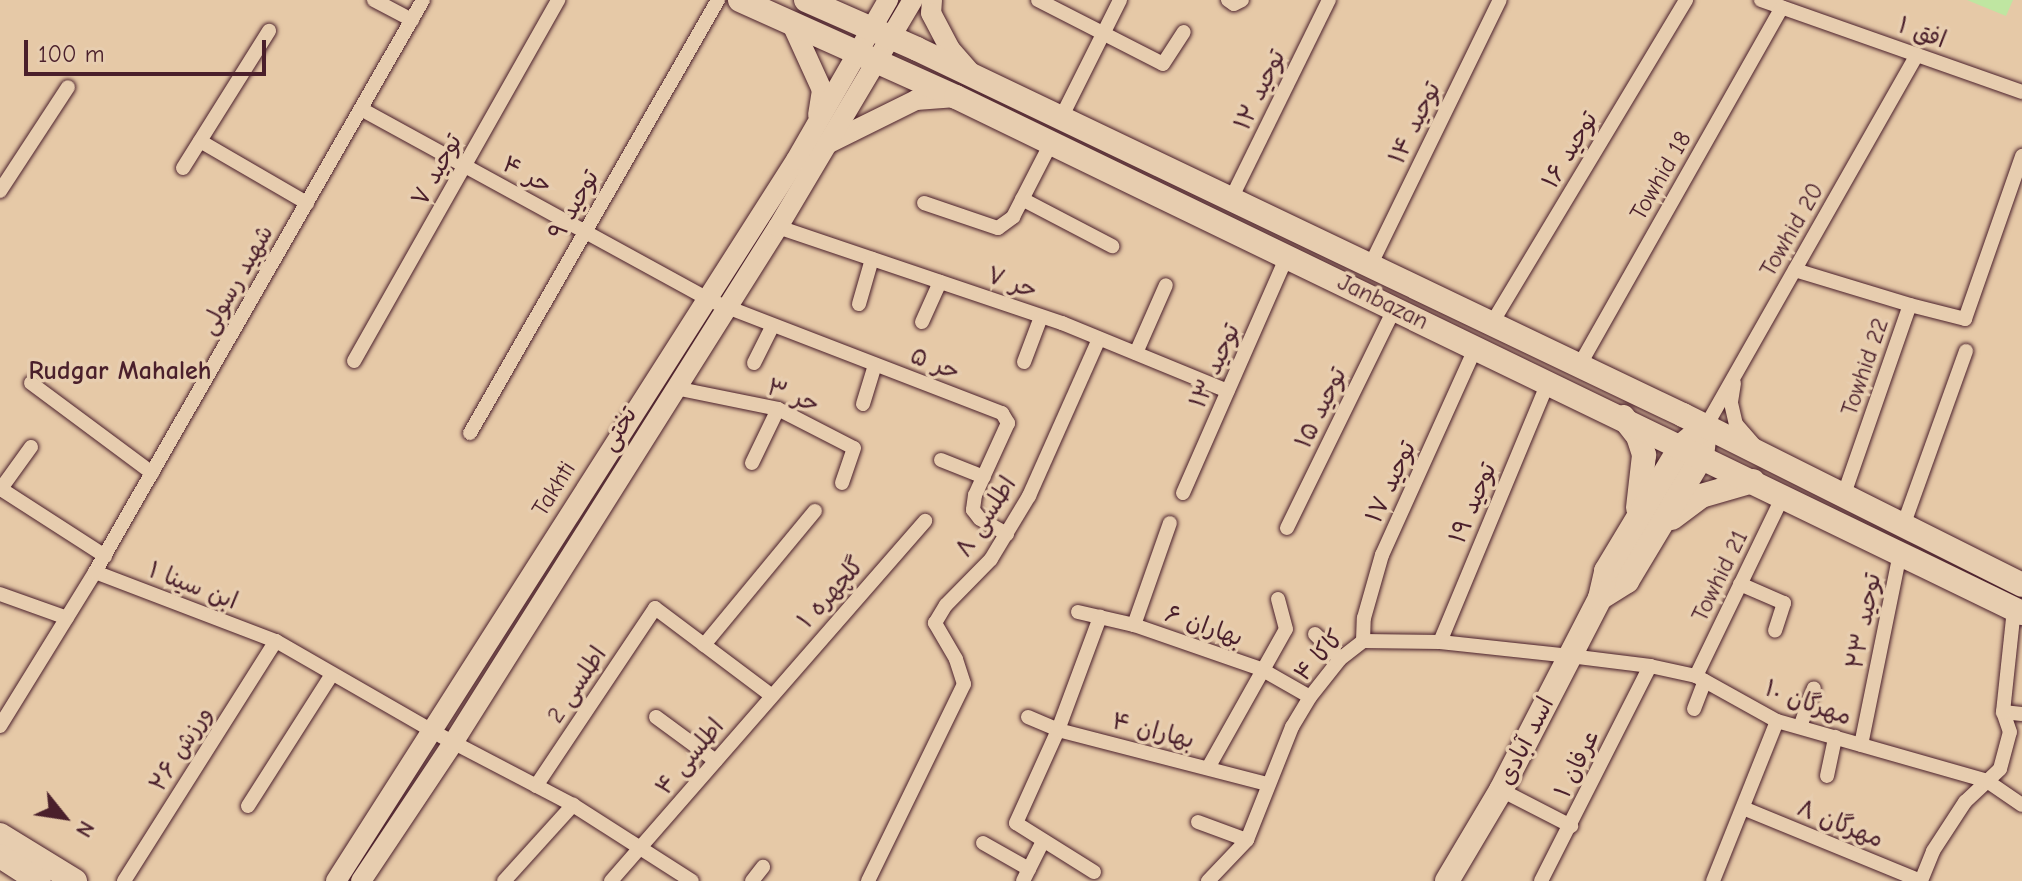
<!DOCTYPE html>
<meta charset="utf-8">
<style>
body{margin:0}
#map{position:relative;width:2022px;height:881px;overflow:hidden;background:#e6c9a7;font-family:"Comic Neue","Playpen Sans Arabic",sans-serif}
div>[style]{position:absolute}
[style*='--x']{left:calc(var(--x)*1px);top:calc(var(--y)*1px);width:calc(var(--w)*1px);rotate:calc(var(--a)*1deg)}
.green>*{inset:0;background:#bfe6a1}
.roads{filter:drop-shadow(0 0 2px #4a1f2b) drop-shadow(0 0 2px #4a1f2b)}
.minor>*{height:14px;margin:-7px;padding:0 7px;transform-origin:7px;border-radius:7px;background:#e7cdaf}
.secondary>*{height:20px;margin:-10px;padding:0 10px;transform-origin:10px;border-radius:10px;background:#e7cdaf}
.primary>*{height:24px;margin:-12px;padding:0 12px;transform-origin:12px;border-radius:12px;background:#e7cdaf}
.trunk>*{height:24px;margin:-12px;padding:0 12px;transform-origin:12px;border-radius:12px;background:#e7cdaf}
span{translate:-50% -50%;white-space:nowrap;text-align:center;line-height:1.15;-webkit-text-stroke:7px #e7cdaf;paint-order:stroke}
.street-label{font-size:24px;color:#4a1f2b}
.neighbourhood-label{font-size:26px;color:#4a1f2b;font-weight:700}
.north{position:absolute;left:24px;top:777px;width:80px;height:80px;-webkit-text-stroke:6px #e7cdaf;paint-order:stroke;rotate:120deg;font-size:22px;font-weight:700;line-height:32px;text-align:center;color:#4a1f2b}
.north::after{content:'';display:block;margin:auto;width:28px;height:36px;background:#4a1f2b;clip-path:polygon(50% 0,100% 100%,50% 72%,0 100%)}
.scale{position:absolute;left:24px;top:40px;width:242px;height:36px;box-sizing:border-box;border:4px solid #4a1f2b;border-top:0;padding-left:10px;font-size:24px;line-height:28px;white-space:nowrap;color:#4a1f2b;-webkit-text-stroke:6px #e7cdaf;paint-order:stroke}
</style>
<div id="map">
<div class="green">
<i style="clip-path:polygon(1967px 0,2013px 0,2006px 16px)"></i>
</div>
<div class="roads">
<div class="minor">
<i style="--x:374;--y:0;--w:43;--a:27.8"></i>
<i style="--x:1038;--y:0;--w:140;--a:27.1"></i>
<i style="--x:1163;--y:64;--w:38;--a:-57"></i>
<i style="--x:1228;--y:0;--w:7;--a:34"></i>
<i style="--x:1234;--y:4;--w:9;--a:-27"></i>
<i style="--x:1761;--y:0;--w:277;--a:19.4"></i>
<i style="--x:361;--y:109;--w:402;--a:28.7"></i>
<i style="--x:714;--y:302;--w:309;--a:21.1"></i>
<i style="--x:1002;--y:413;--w:12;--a:59"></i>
<i style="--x:1008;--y:423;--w:79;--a:114.6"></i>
<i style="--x:975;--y:495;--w:15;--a:98"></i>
<i style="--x:973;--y:510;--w:11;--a:52"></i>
<i style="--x:980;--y:519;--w:31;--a:29"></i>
<i style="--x:1061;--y:118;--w:132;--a:-63.4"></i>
<i style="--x:200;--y:141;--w:124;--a:30.1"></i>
<i style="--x:183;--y:168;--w:162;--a:-57.9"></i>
<i style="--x:0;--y:191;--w:124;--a:-56.8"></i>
<i style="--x:1022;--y:199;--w:102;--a:27.6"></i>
<i style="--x:1231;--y:199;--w:222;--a:-63.8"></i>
<i style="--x:924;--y:203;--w:78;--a:18.7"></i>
<i style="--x:998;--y:228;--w:19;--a:-36"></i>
<i style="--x:1013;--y:217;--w:83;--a:-62.8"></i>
<i style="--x:778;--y:227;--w:300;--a:18.7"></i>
<i style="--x:1062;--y:323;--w:179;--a:22.3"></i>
<i style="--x:1370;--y:266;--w:296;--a:-64"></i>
<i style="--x:1795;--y:270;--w:120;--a:16.9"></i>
<i style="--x:859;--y:304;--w:47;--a:-73.9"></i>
<i style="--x:922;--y:322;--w:44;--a:-65.8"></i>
<i style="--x:1492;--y:323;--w:377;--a:-59"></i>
<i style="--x:1136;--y:353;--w:74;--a:-66.2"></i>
<i style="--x:354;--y:361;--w:415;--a:-60.5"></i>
<i style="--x:1024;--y:362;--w:48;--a:-69.3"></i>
<i style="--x:754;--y:363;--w:42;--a:-63.4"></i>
<i style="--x:1579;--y:366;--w:412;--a:-60.5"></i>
<i style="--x:31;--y:383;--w:151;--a:36.6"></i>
<i style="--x:1734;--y:383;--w:20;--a:99"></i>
<i style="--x:1731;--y:403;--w:22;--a:77"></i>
<i style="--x:1736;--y:424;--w:29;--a:49"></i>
<i style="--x:675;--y:388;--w:105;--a:11.5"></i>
<i style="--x:778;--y:409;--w:85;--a:27.2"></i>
<i style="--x:854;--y:448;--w:37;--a:109"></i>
<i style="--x:863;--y:404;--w:41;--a:-72.9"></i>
<i style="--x:1706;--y:426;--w:427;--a:-60.4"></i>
<i style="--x:470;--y:433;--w:499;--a:-60.2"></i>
<i style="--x:941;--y:460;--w:46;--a:21.6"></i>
<i style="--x:752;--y:463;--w:60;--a:-64.3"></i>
<i style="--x:1;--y:489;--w:124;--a:32.8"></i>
<i style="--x:0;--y:490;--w:53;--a:-54.2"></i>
<i style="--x:1183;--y:493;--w:259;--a:-66.3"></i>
<i style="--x:1843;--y:497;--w:203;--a:-70.8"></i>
<i style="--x:1910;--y:305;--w:57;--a:14.3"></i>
<i style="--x:1965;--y:319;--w:173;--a:-70.7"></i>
<i style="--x:1903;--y:526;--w:186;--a:-70.2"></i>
<i style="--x:1287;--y:528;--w:245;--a:-63.9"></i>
<i style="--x:95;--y:572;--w:194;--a:20.9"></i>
<i style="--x:276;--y:641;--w:193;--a:29.9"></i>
<i style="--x:443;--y:737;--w:147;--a:27.6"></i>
<i style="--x:573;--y:805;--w:141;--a:32.6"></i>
<i style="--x:1740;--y:584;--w:48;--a:23.4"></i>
<i style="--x:1784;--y:603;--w:29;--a:108"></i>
<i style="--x:0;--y:594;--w:71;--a:19.7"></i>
<i style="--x:1078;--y:612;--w:57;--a:13.1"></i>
<i style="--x:1134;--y:625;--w:134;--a:19.1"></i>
<i style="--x:1261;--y:669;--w:56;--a:29.7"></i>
<i style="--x:1134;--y:625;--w:108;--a:-70.6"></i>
<i style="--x:1315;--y:634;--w:35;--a:45"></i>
<i style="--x:1363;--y:641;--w:23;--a:-88"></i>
<i style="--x:1364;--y:618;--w:66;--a:-74.1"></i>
<i style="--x:1382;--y:555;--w:228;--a:-65.7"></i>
<i style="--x:1440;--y:642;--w:282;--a:-67.4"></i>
<i style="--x:704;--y:645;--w:174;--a:-50.4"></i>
<i style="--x:1696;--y:676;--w:200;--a:-64.2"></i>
<i style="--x:1694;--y:709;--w:30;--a:-69"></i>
<i style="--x:2003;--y:712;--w:19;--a:6"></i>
<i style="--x:656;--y:717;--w:74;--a:36.3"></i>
<i style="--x:1028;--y:717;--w:33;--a:23"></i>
<i style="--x:1058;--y:730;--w:216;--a:14.5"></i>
<i style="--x:0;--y:726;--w:181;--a:-58.3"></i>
<i style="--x:95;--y:572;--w:659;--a:-60.17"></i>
<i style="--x:1800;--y:727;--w:41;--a:-70.3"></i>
<i style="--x:1861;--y:745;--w:196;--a:-78.5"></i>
<i style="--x:1208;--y:768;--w:159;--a:-60.7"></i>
<i style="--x:1286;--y:629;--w:31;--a:-105"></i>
<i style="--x:1827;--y:776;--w:40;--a:-78"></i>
<i style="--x:536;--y:786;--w:214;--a:-56.2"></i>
<i style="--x:655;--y:608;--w:145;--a:36.9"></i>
<i style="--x:1501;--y:790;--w:79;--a:27.2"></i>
<i style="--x:248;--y:806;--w:156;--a:-57.5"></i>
<i style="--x:1743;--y:808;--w:192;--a:22.3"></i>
<i style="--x:1921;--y:881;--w:32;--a:-68"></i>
<i style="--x:1933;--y:851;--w:59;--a:-56.9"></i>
<i style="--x:1965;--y:802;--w:48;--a:-43.3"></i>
<i style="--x:2000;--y:769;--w:38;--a:-75"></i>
<i style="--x:2010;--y:732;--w:21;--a:-109"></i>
<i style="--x:2003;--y:712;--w:104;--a:-83.9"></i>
<i style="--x:1198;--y:822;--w:52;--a:20.2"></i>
<i style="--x:983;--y:843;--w:53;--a:29.5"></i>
<i style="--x:1094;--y:872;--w:92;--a:-147.9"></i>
<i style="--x:1016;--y:823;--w:102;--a:-65.7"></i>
<i style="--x:1058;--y:730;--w:121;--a:-69.6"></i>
<i style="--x:124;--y:881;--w:284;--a:-57.7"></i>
<i style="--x:504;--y:881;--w:103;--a:-47.8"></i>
<i style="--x:611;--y:881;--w:478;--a:-48.9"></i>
<i style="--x:752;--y:881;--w:18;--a:-52"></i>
<i style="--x:868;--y:881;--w:219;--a:-64"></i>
<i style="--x:964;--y:684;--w:26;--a:-108"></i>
<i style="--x:956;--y:659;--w:42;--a:-120.3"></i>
<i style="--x:935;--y:623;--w:21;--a:-59"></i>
<i style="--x:946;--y:605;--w:64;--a:-45.6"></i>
<i style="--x:991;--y:559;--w:74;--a:-58.9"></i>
<i style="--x:1029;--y:496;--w:172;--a:-66"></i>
<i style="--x:1023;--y:881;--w:45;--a:-63.4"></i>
<i style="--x:1208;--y:881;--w:57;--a:-46.4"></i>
<i style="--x:1247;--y:840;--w:122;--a:-68.3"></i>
<i style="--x:1292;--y:727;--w:35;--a:-59"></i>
<i style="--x:1310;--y:697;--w:48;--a:-51.7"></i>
<i style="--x:1340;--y:659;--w:29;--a:-38"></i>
<i style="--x:1363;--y:641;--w:77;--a:0.7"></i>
<i style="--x:1440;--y:642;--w:131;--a:6.1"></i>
<i style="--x:1570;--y:656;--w:81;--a:7.1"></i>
<i style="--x:1650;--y:666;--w:47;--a:12.3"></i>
<i style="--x:1696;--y:676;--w:93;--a:29.1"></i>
<i style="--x:1777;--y:721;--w:218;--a:15.9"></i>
<i style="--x:1987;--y:781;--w:42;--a:34.4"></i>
<i style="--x:1541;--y:881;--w:241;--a:-63.1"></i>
<i style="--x:1713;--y:881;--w:172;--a:-68.2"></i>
</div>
<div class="secondary">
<i style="--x:932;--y:0;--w:13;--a:94"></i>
<i style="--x:931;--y:13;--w:41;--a:62.2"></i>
<i style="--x:950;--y:49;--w:33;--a:49"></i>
<i style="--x:791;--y:22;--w:75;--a:65.5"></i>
<i style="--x:822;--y:90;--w:25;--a:99"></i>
<i style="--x:827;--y:144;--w:99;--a:-26.3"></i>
<i style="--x:916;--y:100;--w:40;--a:-4.3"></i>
<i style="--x:336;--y:881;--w:855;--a:-57.46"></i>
<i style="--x:796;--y:160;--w:185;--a:-60.1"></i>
<i style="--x:361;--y:881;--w:166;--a:-56.3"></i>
<i style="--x:453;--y:743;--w:610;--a:-57.8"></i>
<i style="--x:778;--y:227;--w:264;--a:-59.3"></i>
</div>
<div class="primary">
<i style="--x:1623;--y:417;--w:24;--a:52"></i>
<i style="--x:1638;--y:436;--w:20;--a:72"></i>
<i style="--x:1644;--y:455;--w:53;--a:96.5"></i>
<i style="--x:1672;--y:518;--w:36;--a:-37"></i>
<i style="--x:1701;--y:496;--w:54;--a:-16.1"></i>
<i style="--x:1600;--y:598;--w:32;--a:-32"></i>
<i style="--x:1627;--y:581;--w:146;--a:-59"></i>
<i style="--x:1702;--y:456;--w:16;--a:-83"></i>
<i style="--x:0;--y:835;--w:88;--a:31.5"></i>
<i style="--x:0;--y:856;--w:46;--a:32.7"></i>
<i style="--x:1447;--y:881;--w:106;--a:-59.3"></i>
<i style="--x:1501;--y:790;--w:216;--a:-62.7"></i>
<i style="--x:1600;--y:598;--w:28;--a:-77"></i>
<i style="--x:1606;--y:571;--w:146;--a:-59"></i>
<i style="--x:1681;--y:446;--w:32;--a:-39"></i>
</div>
<div class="trunk">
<i style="--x:740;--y:0;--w:237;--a:24.2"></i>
<i style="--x:956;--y:97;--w:1184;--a:25.83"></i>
<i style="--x:806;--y:0;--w:121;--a:23.8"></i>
<i style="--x:917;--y:49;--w:849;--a:25.54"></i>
<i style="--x:1683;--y:415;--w:379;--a:26.6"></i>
</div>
</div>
<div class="street-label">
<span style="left:1922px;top:33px;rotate:20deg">افق ۱</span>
<span style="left:1260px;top:90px;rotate:-64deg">توحید ۱۲</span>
<span style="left:1415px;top:123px;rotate:-64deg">توحید ۱۴</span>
<span style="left:1570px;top:150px;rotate:-59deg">توحید ۱۶</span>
<span style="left:437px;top:170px;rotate:-61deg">توحید ۷</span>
<span style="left:527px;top:175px;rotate:29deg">حر ۴</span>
<span style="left:1661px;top:176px;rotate:-60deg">Towhid 18</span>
<span style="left:574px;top:205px;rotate:-60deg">توحید ۹</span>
<span style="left:1792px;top:230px;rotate:-60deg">Towhid 20</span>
<span style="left:237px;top:280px;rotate:-60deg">شهید رسولی</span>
<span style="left:1012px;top:283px;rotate:19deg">حر ۷</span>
<span style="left:1383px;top:302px;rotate:26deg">Janbazan</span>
<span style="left:935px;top:364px;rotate:21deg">حر ۵</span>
<span style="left:1215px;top:366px;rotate:-66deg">توحید ۱۳</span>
<span style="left:1865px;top:367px;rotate:-71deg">Towhid 22</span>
<span style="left:793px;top:396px;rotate:21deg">حر ۳</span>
<span style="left:1321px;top:408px;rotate:-64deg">توحید ۱۵</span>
<span style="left:619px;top:429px;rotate:-58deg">تختی</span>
<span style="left:1391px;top:482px;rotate:-65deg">توحید ۱۷</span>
<span style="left:554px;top:489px;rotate:-58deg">Takhti</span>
<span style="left:1473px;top:503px;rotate:-67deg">توحید ۱۹</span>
<span style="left:986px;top:517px;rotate:-57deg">اطلسی ۸</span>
<span style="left:1720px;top:576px;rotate:-64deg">Towhid 21</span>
<span style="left:193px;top:586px;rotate:21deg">ابن سینا ۱</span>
<span style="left:831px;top:593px;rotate:-48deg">گلچهره ۱</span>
<span style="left:1864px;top:621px;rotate:-79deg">توحید ۲۳</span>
<span style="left:1204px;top:626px;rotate:19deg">بهاران ۶</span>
<span style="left:1319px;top:656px;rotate:-47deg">کاکا ۴</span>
<span style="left:577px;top:685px;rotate:-56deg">اطلسی 2</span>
<span style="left:1808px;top:703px;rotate:20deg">مهرگان ۱۰</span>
<span style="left:1153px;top:731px;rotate:14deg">بهاران ۴</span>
<span style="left:1526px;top:741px;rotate:-63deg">اسد آبادی</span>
<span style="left:181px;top:749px;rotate:-58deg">ورزش ۲۶</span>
<span style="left:690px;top:757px;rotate:-50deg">اطلسی ۴</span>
<span style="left:1577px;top:764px;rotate:-64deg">عرفان ۱</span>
<span style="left:1840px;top:824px;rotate:22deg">مهرگان ۸</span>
</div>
<div class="neighbourhood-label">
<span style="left:120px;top:372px">Rudgar Mahaleh</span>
</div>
<div class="north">N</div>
<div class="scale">100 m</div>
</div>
